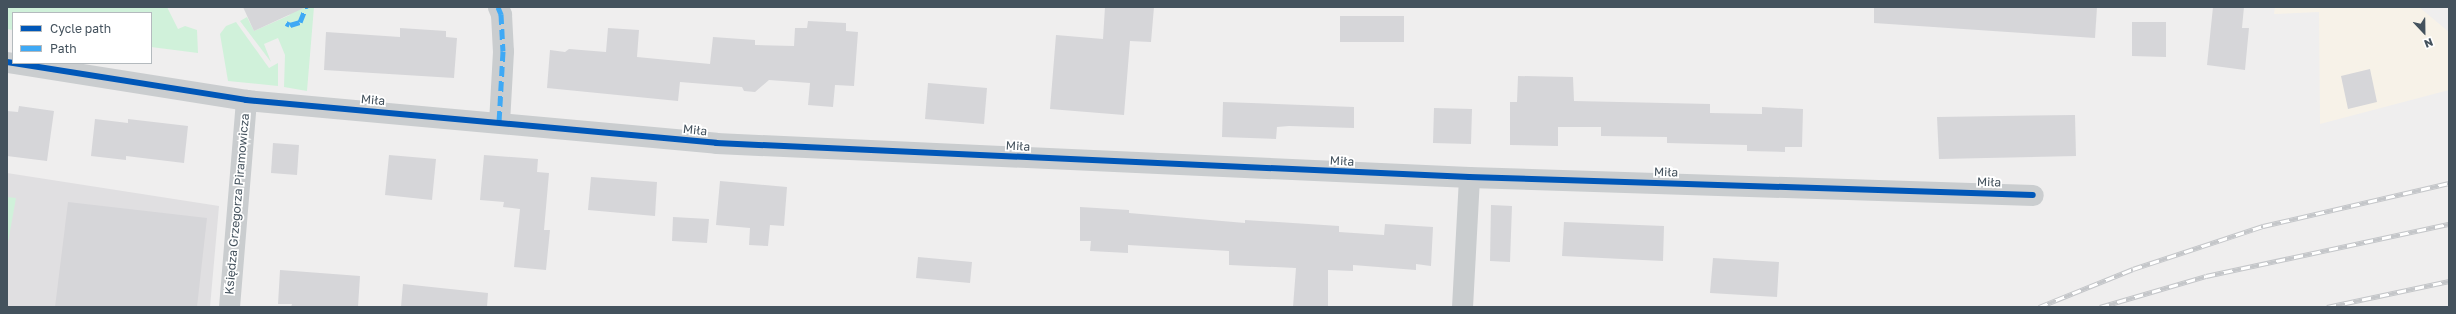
<!DOCTYPE html>
<meta charset="utf-8">
<style>
body{margin:0}
#map{position:relative;width:2456px;height:314px;overflow:hidden;background:#efeeee;font-family:"Golos Text",sans-serif}
div>[style]{position:absolute}
[style*='--x']{left:calc(var(--x)*1px);top:calc(var(--y)*1px);width:calc(var(--w)*1px);rotate:calc(var(--a)*1deg)}
.commercial>*{inset:0;background:#f7f2e8}
.education>*{inset:0;background:#e0dfe1}
.green>*{inset:0;background:#d0f1da}
.building>*{inset:0;background:#d6d6d9}
.minor>*{height:21px;margin:-10.5px;padding:0 10.5px;transform-origin:10.5px;border-radius:10.5px;background:#cacdcf}
.rail>*{height:4.5px;margin-top:-2.25px;transform-origin:0;background:repeating-linear-gradient(90deg,#fff 0 9px,#c4c6c9 0 18px);box-sizing:border-box;border-block:1px solid #c4c6c9}
.quiet>*{height:5px;margin-top:-2.5px;transform-origin:0;background:repeating-linear-gradient(90deg,#3fa9f5 0 10px,transparent 0 15px)}
.cycleway>*{height:6px;margin:-3px;padding:0 3px;transform-origin:3px;border-radius:3px;background:#0057b8}
span{translate:-50% -50%;white-space:nowrap;text-align:center;line-height:1.15;-webkit-text-stroke:3.5px #fff;paint-order:stroke}
.street-label{font-size:12px;color:#44525d}
.frame{position:absolute;inset:0;border:8px solid #44525d;pointer-events:none}
.legend{position:absolute;left:12px;top:12px;width:140px;height:52px;box-sizing:border-box;background:#fff;border:1px solid #b4babe;margin:0;padding:5px 7px;list-style:none;font-size:12px;color:#44525d}
.legend li{display:flex;align-items:center;gap:8px;height:20px}
.legend b{width:20px;border:1px solid #b4babe}
.north{position:absolute;left:2404px;top:12px;width:40px;height:40px;-webkit-text-stroke:3px #fff;paint-order:stroke;rotate:158deg;font-size:11px;font-weight:700;line-height:16px;text-align:center;color:#44525d}
.north::after{content:'';display:block;margin:auto;width:14px;height:18px;background:#44525d;clip-path:polygon(50% 0,100% 100%,50% 72%,0 100%)}
</style>
<div id="map">
<div class="commercial">
<i style="clip-path:polygon(2275px 7px,2419px 7px,2449px 32px,2449px 90px,2320px 124px,2319px 12px,2274px 14px)"></i>
</div>
<div class="education">
<i style="clip-path:polygon(7px 173px,219px 206px,210px 307px,7px 307px)"></i>
</div>
<div class="green">
<i style="clip-path:polygon(7px 7px,167px 7px,178px 29px,185px 26px,197px 30px,198px 53px,151px 47px,151px 13px,13px 13px,13px 30px,7px 29px)"></i>
<i style="clip-path:polygon(287px 7px,314px 7px,307px 91px,284px 87px,285px 55px,278px 38px,264px 44px,271px 62px,240px 21px,247px 17px,254px 31px,290px 15px)"></i>
<i style="clip-path:polygon(236px 22px,269px 68px,278px 63px,278px 86px,228px 81px,220px 34px,226px 26px)"></i>
<i style="clip-path:polygon(7px 197px,16px 198px,7px 248px)"></i>
</div>
<div class="building">
<i style="clip-path:polygon(243px 7px,306px 7px,254px 31px)"></i>
<i style="clip-path:polygon(1105px 7px,1154px 7px,1151px 42px,1130px 41px,1124px 115px,1050px 109px,1056px 35px,1103px 39px)"></i>
<i style="clip-path:polygon(1874px 7px,2097px 7px,2095px 38px,1874px 23px)"></i>
<i style="clip-path:polygon(2213px 7px,2244px 7px,2242px 28px,2249px 28px,2245px 70px,2207px 65px)"></i>
<i style="clip-path:polygon(1340px 16px,1404px 16px,1404px 42px,1340px 42px)"></i>
<i style="clip-path:polygon(808px 21px,846px 23px,846px 31px,858px 32px,854px 86px,835px 85px,833px 107px,808px 105px,810px 83px,769px 80px,755px 92px,744px 91px,742px 87px,680px 82px,678px 101px,547px 88px,550px 50px,565px 52px,569px 49px,606px 52px,608px 28px,639px 30px,637px 57px,710px 64px,713px 37px,755px 40px,755px 45px,794px 46px,795px 28px,807px 28px)"></i>
<i style="clip-path:polygon(2132px 22px,2166px 22px,2166px 57px,2132px 56px)"></i>
<i style="clip-path:polygon(400px 28px,446px 31px,446px 37px,457px 38px,454px 78px,324px 70px,326px 32px,400px 37px)"></i>
<i style="clip-path:polygon(2370px 69px,2377px 102px,2348px 109px,2341px 76px)"></i>
<i style="clip-path:polygon(1518px 76px,1573px 77px,1574px 101px,1710px 104px,1710px 113px,1762px 114px,1762px 107px,1803px 109px,1802px 147px,1785px 147px,1785px 152px,1747px 151px,1747px 145px,1667px 143px,1667px 137px,1601px 136px,1601px 127px,1558px 127px,1558px 146px,1510px 145px,1510px 102px,1517px 102px)"></i>
<i style="clip-path:polygon(928px 83px,987px 88px,984px 124px,925px 119px)"></i>
<i style="clip-path:polygon(1223px 102px,1354px 107px,1354px 128px,1289px 126px,1277px 127px,1276px 139px,1222px 137px)"></i>
<i style="clip-path:polygon(19px 106px,54px 111px,47px 161px,7px 156px,7px 111px,18px 112px)"></i>
<i style="clip-path:polygon(1434px 108px,1472px 109px,1471px 144px,1433px 143px)"></i>
<i style="clip-path:polygon(2075px 115px,2076px 156px,1939px 159px,1937px 117px)"></i>
<i style="clip-path:polygon(95px 119px,128px 123px,128px 119px,188px 126px,184px 163px,126px 156px,126px 160px,91px 156px)"></i>
<i style="clip-path:polygon(273px 143px,299px 145px,297px 175px,271px 173px)"></i>
<i style="clip-path:polygon(389px 155px,436px 159px,432px 200px,385px 195px)"></i>
<i style="clip-path:polygon(484px 155px,538px 159px,537px 172px,549px 173px,544px 230px,550px 230px,546px 270px,514px 267px,520px 209px,503px 207px,504px 202px,480px 200px)"></i>
<i style="clip-path:polygon(591px 177px,657px 182px,655px 216px,588px 210px)"></i>
<i style="clip-path:polygon(720px 181px,787px 187px,784px 226px,770px 225px,768px 246px,749px 245px,750px 228px,716px 225px)"></i>
<i style="clip-path:polygon(68px 202px,207px 218px,197px 307px,55px 307px)"></i>
<i style="clip-path:polygon(1491px 205px,1512px 206px,1510px 262px,1490px 261px)"></i>
<i style="clip-path:polygon(1080px 207px,1129px 210px,1129px 213px,1245px 223px,1245px 220px,1339px 226px,1339px 232px,1384px 235px,1385px 224px,1433px 227px,1431px 266px,1416px 264px,1416px 270px,1353px 265px,1353px 271px,1328px 270px,1328px 307px,1293px 307px,1296px 268px,1229px 265px,1229px 251px,1128px 245px,1128px 253px,1090px 251px,1091px 241px,1080px 241px)"></i>
<i style="clip-path:polygon(673px 217px,709px 219px,707px 243px,672px 241px)"></i>
<i style="clip-path:polygon(1564px 222px,1664px 226px,1663px 261px,1562px 256px)"></i>
<i style="clip-path:polygon(918px 257px,972px 262px,970px 283px,916px 278px)"></i>
<i style="clip-path:polygon(1713px 258px,1779px 262px,1777px 297px,1710px 293px)"></i>
<i style="clip-path:polygon(280px 270px,360px 276px,358px 307px,291px 307px,292px 304px,278px 304px)"></i>
<i style="clip-path:polygon(403px 284px,488px 293px,487px 307px,401px 307px)"></i>
</div>
<div class="minor">
<i style="--x:498;--y:7;--w:8;--a:67"></i>
<i style="--x:501;--y:14;--w:37;--a:87"></i>
<i style="--x:503;--y:51;--w:71;--a:93.2"></i>
<i style="--x:7;--y:62;--w:242;--a:9"></i>
<i style="--x:246;--y:100;--w:472;--a:5.2"></i>
<i style="--x:716;--y:143;--w:754;--a:2.59"></i>
<i style="--x:1469;--y:177;--w:564;--a:1.83"></i>
<i style="--x:229;--y:307;--w:208;--a:-85.3"></i>
<i style="--x:1462;--y:307;--w:130;--a:-86.9"></i>
</div>
<div class="rail">
<i style="--x:2039;--y:307;--w:101;--a:-22"></i>
<i style="--x:2133;--y:269;--w:137;--a:-18.3"></i>
<i style="--x:2263;--y:226;--w:191;--a:-13"></i>
<i style="--x:2100;--y:307;--w:110;--a:-16.3"></i>
<i style="--x:2206;--y:276;--w:249;--a:-12.1"></i>
<i style="--x:2327;--y:307;--w:125;--a:-12"></i>
</div>
<div class="quiet">
<i style="--x:498;--y:7;--w:8;--a:67"></i>
<i style="--x:501;--y:14;--w:37;--a:87"></i>
<i style="--x:503;--y:51;--w:71;--a:93.2"></i>
<i style="--x:286;--y:23;--w:4;--a:27"></i>
<i style="--x:290;--y:25;--w:10;--a:-17"></i>
<i style="--x:300;--y:22;--w:16;--a:-68"></i>
</div>
<div class="cycleway">
<i style="--x:7;--y:62;--w:242;--a:9"></i>
<i style="--x:246;--y:100;--w:472;--a:5.2"></i>
<i style="--x:716;--y:143;--w:754;--a:2.59"></i>
<i style="--x:1469;--y:177;--w:564;--a:1.83"></i>
</div>
<div class="street-label">
<span style="left:373px;top:100px;rotate:5deg">Miła</span>
<span style="left:695px;top:130px;rotate:6deg">Miła</span>
<span style="left:1018px;top:146px;rotate:3deg">Miła</span>
<span style="left:1342px;top:161px;rotate:3deg">Miła</span>
<span style="left:1666px;top:172px;rotate:2deg">Miła</span>
<span style="left:1989px;top:182px;rotate:2deg">Miła</span>
<span style="left:237px;top:204px;rotate:-85deg">Księdza Grzegorza Piramowicza</span>
</div>
<div class="frame"></div>
<ul class="legend">
<li><b style="height:5px;background:#0057b8"></b>Cycle path</li>
<li><b style="height:5px;background:#3fa9f5"></b>Path</li>
</ul>
<div class="north">N</div>
</div>
